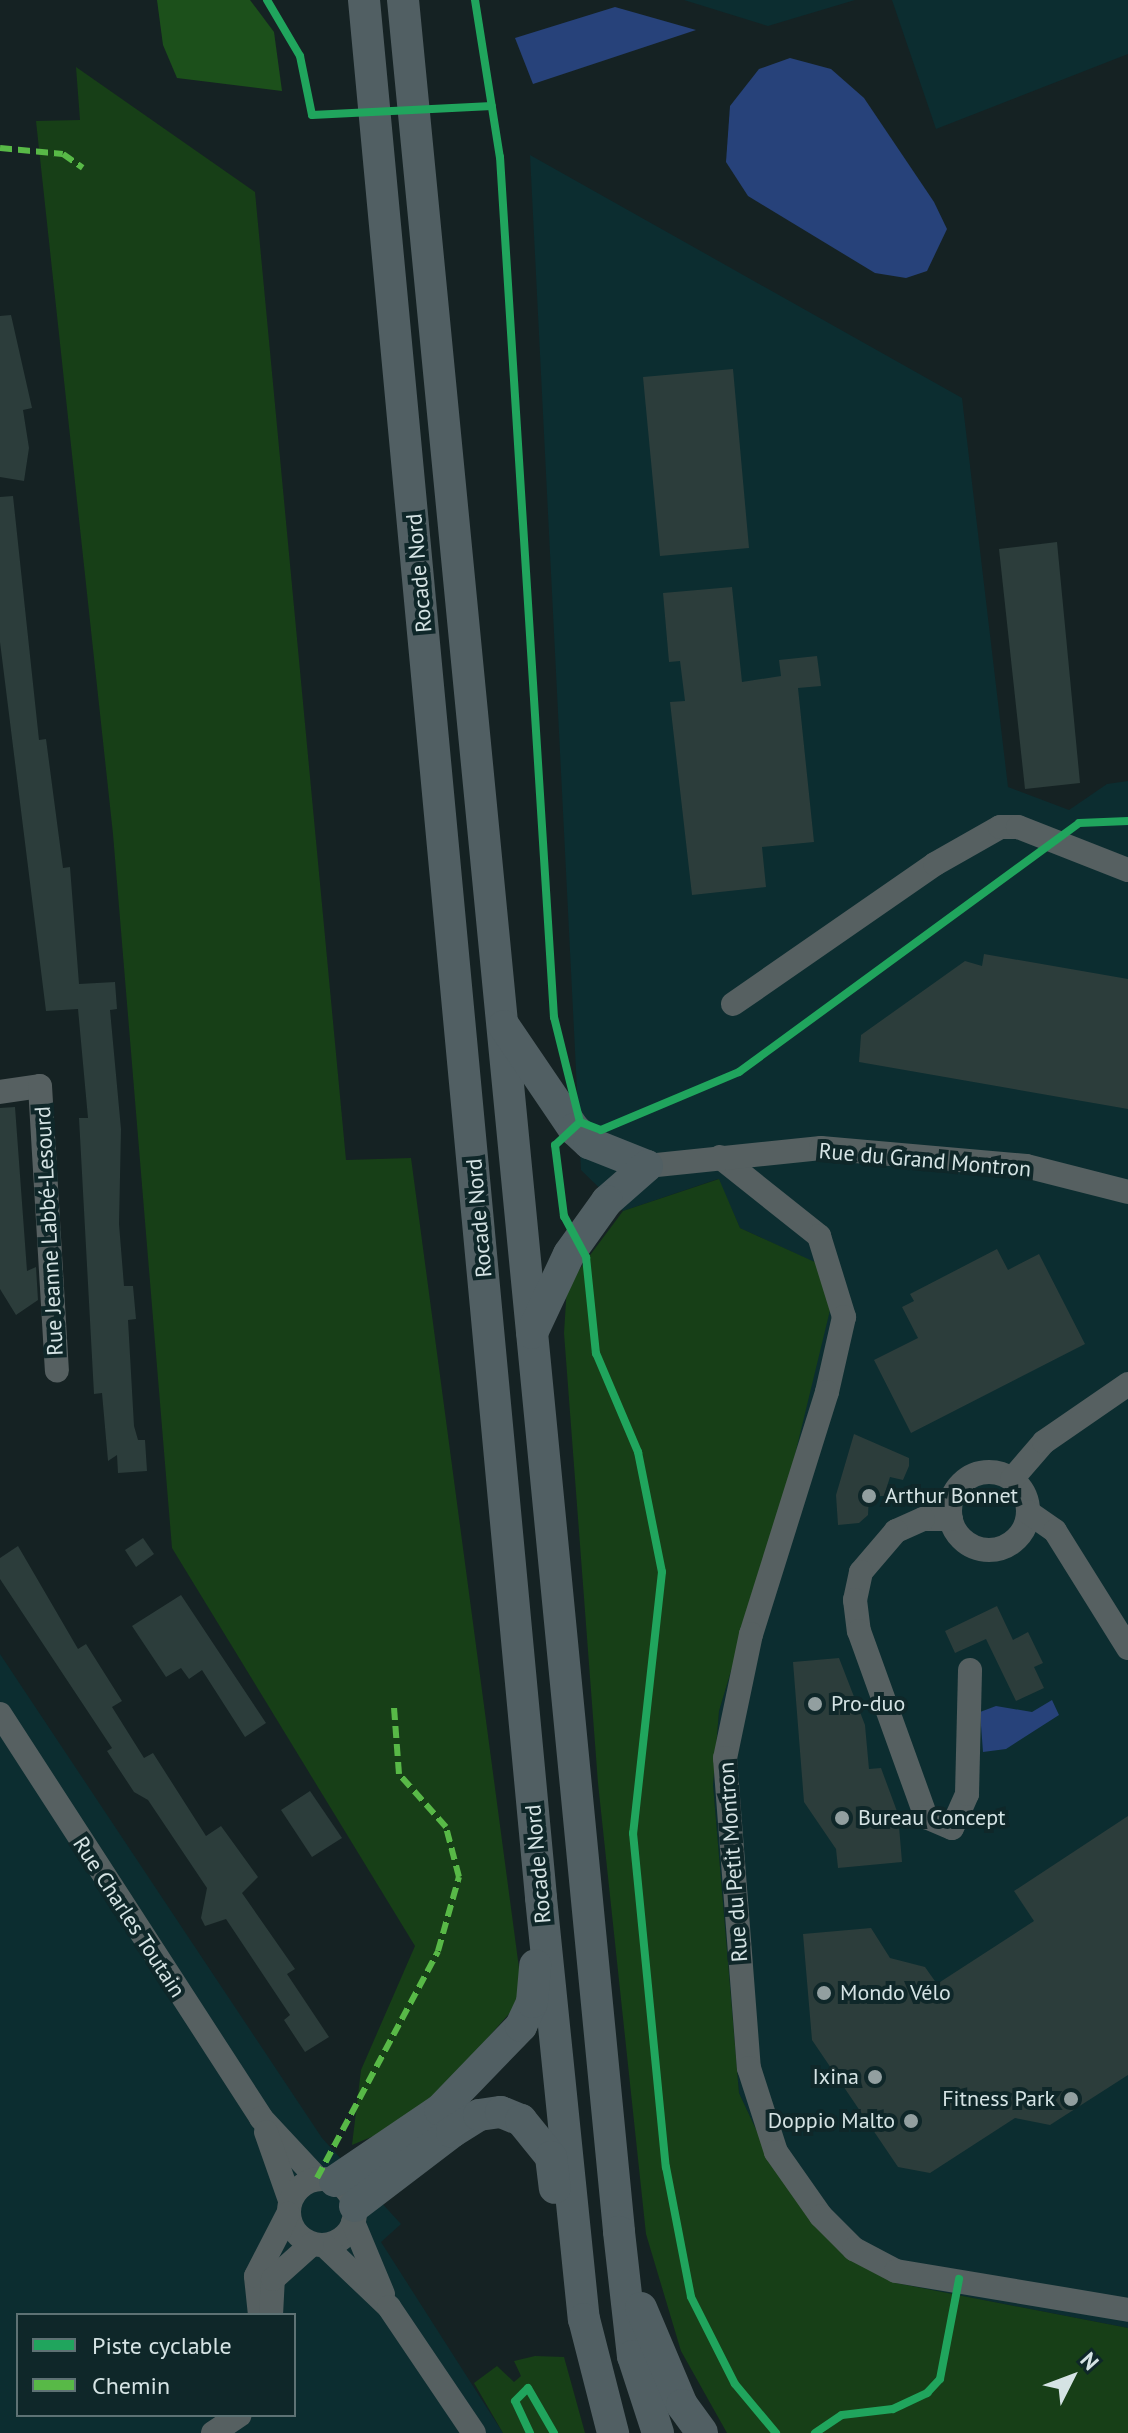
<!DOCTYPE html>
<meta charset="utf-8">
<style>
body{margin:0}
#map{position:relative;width:1128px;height:2433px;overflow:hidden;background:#152223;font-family:"PT Sans",sans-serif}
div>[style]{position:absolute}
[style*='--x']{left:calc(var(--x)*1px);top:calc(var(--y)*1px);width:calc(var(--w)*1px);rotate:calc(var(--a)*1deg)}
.built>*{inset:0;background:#0c2d30}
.green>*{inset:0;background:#173f17}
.forest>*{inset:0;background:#1c501b}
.water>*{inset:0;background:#27427a}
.building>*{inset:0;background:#2c3d3b}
.minor>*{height:24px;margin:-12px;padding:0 12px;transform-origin:12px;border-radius:12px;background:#566061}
.minor>.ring{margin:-12px;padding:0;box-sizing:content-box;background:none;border:24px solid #566061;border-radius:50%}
.major>*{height:32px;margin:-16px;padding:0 16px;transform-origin:16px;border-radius:16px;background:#515f63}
.quiet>*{height:6px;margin-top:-3px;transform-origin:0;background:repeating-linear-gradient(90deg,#58b947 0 12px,transparent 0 18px)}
.cycleway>*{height:8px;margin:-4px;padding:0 4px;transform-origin:4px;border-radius:4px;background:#20a55d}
.dots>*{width:22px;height:22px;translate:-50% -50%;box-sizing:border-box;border:4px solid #0f2729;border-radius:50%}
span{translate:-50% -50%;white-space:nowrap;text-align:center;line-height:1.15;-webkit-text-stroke:8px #0f2729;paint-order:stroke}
.street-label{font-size:22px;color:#d5e3e4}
.poi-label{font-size:22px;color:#d5e3e4}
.left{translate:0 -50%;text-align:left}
.right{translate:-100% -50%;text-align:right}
.legend{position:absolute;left:16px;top:2313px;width:280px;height:104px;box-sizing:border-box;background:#0f2729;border:2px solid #5e7274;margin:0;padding:10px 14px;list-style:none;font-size:24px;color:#d5e3e4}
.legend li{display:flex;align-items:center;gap:16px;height:40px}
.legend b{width:40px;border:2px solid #5e7274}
.north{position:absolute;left:1032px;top:2337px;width:80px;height:80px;-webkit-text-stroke:6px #0f2729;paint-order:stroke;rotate:48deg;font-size:22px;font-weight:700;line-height:32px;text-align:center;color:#d5e3e4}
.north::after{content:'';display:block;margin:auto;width:28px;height:36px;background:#d5e3e4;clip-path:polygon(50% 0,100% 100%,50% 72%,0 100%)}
</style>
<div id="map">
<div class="built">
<i style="clip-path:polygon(684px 0,855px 0,768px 26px)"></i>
<i style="clip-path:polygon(892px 0,1128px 0,1128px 54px,936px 129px)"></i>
<i style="clip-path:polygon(530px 155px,962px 398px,1008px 787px,1069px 810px,1107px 784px,1128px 781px,1128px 2328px,896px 2283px,776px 2172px,739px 2093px,713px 1785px,719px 1711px,792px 1467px,816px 1263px,740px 1228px,718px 1179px,623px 1211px,581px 1170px)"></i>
<i style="clip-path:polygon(evenodd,0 1654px,322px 2138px,401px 2224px,381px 2242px,503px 2433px,0 2433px,0 1654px,18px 2315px,294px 2315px,294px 2415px,18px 2415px,18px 2315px)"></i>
</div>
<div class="green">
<i style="clip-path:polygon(76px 67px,255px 192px,346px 1160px,411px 1158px,523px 1998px,417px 2118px,352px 2145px,361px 2070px,415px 1946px,172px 1548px,113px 834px,36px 121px,80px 120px)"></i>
<i style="clip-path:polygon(719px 1179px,740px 1228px,817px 1263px,831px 1306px,792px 1467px,719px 1711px,713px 1785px,739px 2093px,776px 2172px,896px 2283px,1128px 2328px,1128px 2433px,727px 2433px,681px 2351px,646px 2234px,598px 1783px,564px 1333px,567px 1286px,623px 1211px)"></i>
<i style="clip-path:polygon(535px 2356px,564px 2357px,585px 2433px,503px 2433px,474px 2383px,497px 2366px,514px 2382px,521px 2376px,514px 2361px)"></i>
</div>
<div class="forest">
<i style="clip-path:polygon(157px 0,250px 0,274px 32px,282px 91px,177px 78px,163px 45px)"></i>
</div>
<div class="water">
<i style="clip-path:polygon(615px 7px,696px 30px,533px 84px,515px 38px)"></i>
<i style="clip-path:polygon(790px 58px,831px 69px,864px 98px,934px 202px,947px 229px,927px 271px,906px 278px,875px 273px,748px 196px,726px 162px,730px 106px,759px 69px)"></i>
<i style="clip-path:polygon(1052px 1700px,1059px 1715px,1006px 1749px,983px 1752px,980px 1712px,996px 1706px,1032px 1712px)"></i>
</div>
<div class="building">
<i style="clip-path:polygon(11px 315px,32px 408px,23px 410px,29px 448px,24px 481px,0 477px,0 316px)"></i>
<i style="clip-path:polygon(733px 369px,749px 548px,660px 556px,643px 377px)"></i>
<i style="clip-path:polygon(13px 496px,39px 740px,46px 739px,63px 868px,70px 867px,79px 984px,115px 982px,117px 1009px,110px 1010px,121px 1129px,119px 1224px,124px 1286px,133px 1286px,136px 1319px,128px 1320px,134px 1426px,138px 1440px,145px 1440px,147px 1471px,118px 1473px,117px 1455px,108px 1461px,102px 1393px,94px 1394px,79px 1118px,88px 1118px,78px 1009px,46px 1011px,0 642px,0 497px)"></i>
<i style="clip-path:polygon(1057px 542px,1080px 783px,1025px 789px,999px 549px)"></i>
<i style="clip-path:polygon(732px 587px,742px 682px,781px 676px,779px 660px,817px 656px,821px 686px,798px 688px,814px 842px,762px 847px,766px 887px,692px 895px,670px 702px,685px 701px,680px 661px,669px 662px,663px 593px)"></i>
<i style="clip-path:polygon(984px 954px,1128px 979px,1128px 1109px,859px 1062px,861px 1035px,965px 961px,982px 966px)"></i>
<i style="clip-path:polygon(15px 1107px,27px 1271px,36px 1267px,38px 1300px,16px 1315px,0 1289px,0 1108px)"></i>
<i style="clip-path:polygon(997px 1249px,1008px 1270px,1039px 1254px,1085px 1344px,911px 1433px,874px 1360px,918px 1338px,902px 1307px,914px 1301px,910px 1294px)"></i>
<i style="clip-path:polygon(854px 1434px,909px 1458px,909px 1466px,903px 1480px,890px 1477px,884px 1496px,869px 1496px,868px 1515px,859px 1523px,838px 1525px,836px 1495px)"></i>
<i style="clip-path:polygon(143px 1538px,154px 1554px,136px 1567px,125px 1550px)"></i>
<i style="clip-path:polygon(18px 1546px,78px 1649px,86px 1644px,122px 1701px,112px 1707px,144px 1758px,153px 1753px,206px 1836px,221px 1826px,258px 1877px,242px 1893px,295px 1969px,287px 1974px,329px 2037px,305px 2052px,284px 2020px,290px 2015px,226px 1919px,205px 1926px,201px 1918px,207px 1888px,148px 1800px,134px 1792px,107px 1751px,112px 1748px,0 1579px,0 1558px)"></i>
<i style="clip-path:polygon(181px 1595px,266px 1723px,245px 1737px,202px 1670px,189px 1679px,181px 1668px,166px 1677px,132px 1626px)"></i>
<i style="clip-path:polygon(997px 1606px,1013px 1640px,1028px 1632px,1043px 1663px,1034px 1667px,1044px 1688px,1016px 1701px,986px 1639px,955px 1653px,945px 1631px)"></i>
<i style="clip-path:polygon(839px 1658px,865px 1725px,869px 1769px,881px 1768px,898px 1814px,902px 1862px,838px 1868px,836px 1849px,804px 1802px,793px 1662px)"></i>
<i style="clip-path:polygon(310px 1791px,342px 1838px,312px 1857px,281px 1810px)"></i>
<i style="clip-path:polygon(1128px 1816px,1128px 2075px,1050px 2125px,1015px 2118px,930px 2173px,898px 2167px,812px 2040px,803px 1934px,871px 1928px,890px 1958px,925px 1967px,937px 1984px,1034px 1921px,1014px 1891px)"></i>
</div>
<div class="minor">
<i style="--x:733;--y:1004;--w:246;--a:-34.7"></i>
<i style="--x:935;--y:864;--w:75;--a:-29.6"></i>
<i style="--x:1000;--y:827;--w:18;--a:0"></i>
<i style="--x:1018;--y:827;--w:118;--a:21.4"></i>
<i style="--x:0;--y:1092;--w:40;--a:-8.5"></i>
<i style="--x:40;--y:1086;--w:285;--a:86.6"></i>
<i style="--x:720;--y:1157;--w:127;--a:38.6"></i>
<i style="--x:819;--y:1236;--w:85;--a:72.8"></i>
<i style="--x:844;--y:1317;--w:77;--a:102.8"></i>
<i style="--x:827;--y:1392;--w:254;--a:107.4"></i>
<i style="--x:751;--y:1634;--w:127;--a:101.8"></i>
<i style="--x:725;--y:1758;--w:311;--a:85.6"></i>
<i style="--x:749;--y:2068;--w:88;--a:72.2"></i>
<i style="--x:776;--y:2152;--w:78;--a:54.9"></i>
<i style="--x:821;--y:2216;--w:47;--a:45"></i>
<i style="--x:854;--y:2249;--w:47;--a:27.6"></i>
<i style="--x:896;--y:2271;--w:235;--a:9.5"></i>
<i style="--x:647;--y:1166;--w:175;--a:-5.9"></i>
<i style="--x:821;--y:1148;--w:206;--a:5"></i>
<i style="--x:1026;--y:1166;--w:105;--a:14.3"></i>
<i class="ring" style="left:950px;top:1472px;width:54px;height:54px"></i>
<i style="--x:1012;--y:1479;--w:49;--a:-49.1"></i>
<i style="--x:1044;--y:1442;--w:102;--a:-34.6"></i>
<i style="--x:1028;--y:1512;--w:33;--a:35"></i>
<i style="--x:1055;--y:1531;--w:138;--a:58"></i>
<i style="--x:951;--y:1519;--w:28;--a:180"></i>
<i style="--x:923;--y:1519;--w:30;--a:156"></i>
<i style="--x:896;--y:1531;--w:54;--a:130.5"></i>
<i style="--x:861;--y:1572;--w:29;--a:102"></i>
<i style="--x:855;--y:1600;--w:31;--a:83"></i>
<i style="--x:859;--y:1631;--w:198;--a:70.2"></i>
<i style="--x:926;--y:1817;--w:28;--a:23"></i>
<i style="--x:952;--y:1828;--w:37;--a:-66"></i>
<i style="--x:967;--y:1794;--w:124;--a:-88.6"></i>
<i style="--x:0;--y:1714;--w:481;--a:57.1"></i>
<i style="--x:261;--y:2118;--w:82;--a:47"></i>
<i style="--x:266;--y:2132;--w:72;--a:70.6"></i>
<i class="ring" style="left:289px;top:2179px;width:42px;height:42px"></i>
<i style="--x:353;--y:2222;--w:78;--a:67.4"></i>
<i style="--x:324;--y:2245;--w:90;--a:43.6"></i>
<i style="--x:389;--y:2307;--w:152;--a:56"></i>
<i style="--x:260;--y:2315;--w:39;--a:-96"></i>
<i style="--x:256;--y:2276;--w:70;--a:-62.7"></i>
<i style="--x:271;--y:2315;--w:36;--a:-87"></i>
<i style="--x:273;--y:2279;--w:52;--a:-41.9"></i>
<i style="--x:213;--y:2433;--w:32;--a:-34"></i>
</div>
<div class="major">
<i style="--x:364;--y:0;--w:1906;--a:84.67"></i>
<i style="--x:541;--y:1898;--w:423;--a:84.2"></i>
<i style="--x:584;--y:2319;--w:118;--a:75.7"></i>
<i style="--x:403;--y:0;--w:2242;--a:84.47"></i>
<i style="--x:619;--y:2232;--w:125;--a:83.6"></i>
<i style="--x:633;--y:2356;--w:81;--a:72"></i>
<i style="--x:504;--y:1026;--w:125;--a:55.8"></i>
<i style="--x:574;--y:1129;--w:21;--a:43"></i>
<i style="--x:589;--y:1143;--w:62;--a:21.6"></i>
<i style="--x:647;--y:1166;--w:53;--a:138.8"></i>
<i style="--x:607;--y:1201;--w:65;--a:125.6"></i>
<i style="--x:569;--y:1254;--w:87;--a:115.1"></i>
<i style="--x:335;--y:2181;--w:127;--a:-34.1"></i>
<i style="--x:440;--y:2110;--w:117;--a:-46"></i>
<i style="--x:521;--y:2026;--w:26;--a:-65"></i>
<i style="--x:532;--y:2002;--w:37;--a:-85"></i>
<i style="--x:355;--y:2206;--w:122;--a:-37.3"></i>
<i style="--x:452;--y:2132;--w:32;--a:-32"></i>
<i style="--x:479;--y:2115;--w:22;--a:-8"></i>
<i style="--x:501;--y:2112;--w:22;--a:22"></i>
<i style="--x:521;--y:2120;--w:48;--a:51"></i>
<i style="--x:551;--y:2157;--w:31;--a:83"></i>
<i style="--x:641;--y:2308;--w:105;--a:67.1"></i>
<i style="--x:682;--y:2405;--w:34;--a:54"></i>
</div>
<div class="quiet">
<i style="--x:0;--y:148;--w:63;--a:5.4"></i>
<i style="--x:63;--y:154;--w:24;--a:35"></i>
<i style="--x:317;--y:2178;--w:257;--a:-61.9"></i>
<i style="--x:438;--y:1951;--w:77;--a:-74.2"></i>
<i style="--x:459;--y:1877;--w:52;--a:-104.6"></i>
<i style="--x:446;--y:1827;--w:71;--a:-131.6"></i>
<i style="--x:399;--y:1774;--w:67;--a:-94.3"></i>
</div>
<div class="cycleway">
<i style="--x:267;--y:0;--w:65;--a:59.5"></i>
<i style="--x:300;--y:56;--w:60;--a:78.5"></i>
<i style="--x:312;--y:115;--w:180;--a:-2.9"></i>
<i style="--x:475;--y:0;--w:159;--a:81"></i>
<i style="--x:500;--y:157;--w:862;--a:86.41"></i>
<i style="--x:554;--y:1017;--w:108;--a:76.1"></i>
<i style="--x:580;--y:1122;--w:34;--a:137"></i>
<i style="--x:555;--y:1145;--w:72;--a:82.8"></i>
<i style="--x:564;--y:1216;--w:47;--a:61.8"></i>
<i style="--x:586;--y:1257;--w:97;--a:84.1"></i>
<i style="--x:596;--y:1353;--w:108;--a:67"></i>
<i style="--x:638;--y:1452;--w:122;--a:78.7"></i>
<i style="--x:662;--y:1572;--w:263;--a:96.3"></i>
<i style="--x:633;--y:1833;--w:336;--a:84.4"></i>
<i style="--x:666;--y:2167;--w:132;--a:79.1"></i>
<i style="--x:691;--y:2297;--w:97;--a:63.2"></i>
<i style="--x:735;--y:2384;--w:64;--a:50.1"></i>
<i style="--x:580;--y:1122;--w:22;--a:21"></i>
<i style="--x:601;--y:1130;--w:150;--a:-22.8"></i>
<i style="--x:739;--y:1072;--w:421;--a:-36.2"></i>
<i style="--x:1079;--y:823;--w:49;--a:-2.3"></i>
<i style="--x:530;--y:2433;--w:35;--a:-115"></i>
<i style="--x:515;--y:2401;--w:18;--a:-45"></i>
<i style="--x:528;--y:2388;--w:52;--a:60"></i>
<i style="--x:815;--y:2433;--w:32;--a:-34"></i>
<i style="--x:842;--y:2415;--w:51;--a:-6.7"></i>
<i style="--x:893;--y:2409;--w:38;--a:-25"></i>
<i style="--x:927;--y:2393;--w:19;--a:-47"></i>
<i style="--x:940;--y:2379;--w:102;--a:-79.2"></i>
</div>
<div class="dots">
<i style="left:869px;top:1496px;background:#929fa0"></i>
<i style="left:815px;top:1704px;background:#929fa0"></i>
<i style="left:842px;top:1818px;background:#929fa0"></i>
<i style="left:824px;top:1993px;background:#929fa0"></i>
<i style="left:875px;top:2077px;background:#929fa0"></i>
<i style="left:1071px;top:2099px;background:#929fa0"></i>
<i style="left:911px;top:2121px;background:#929fa0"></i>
</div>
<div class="street-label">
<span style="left:419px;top:573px;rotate:-95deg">Rocade Nord</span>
<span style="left:925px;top:1160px;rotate:5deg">Rue du Grand Montron</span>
<span style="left:479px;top:1218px;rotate:-95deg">Rocade Nord</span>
<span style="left:49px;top:1231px;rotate:-93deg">Rue Jeanne Labbé-Lesourd</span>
<span style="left:733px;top:1862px;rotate:-94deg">Rue du Petit Montron</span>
<span style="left:538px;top:1864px;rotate:-95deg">Rocade Nord</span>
<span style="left:129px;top:1917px;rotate:57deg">Rue Charles Toutain</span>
</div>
<div class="poi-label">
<span class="left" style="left:885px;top:1496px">Arthur Bonnet</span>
<span class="left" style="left:831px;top:1704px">Pro-duo</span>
<span class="left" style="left:858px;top:1818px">Bureau Concept</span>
<span class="left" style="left:840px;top:1993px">Mondo Vélo</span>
<span class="right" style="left:859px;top:2077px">Ixina</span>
<span class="right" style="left:1055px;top:2099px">Fitness Park</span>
<span class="right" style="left:895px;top:2121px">Doppio Malto</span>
</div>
<ul class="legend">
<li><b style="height:10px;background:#20a55d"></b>Piste cyclable</li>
<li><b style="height:10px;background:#58b947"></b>Chemin</li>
</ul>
<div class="north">N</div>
</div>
